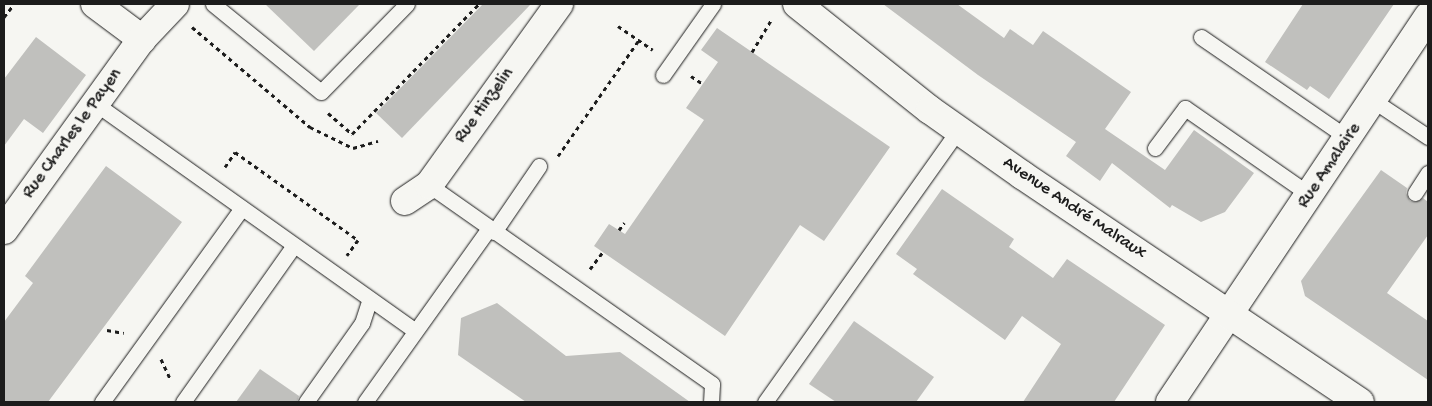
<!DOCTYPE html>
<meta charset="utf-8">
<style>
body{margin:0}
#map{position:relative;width:1432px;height:406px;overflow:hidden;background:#f6f6f2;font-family:"Gochi Hand",sans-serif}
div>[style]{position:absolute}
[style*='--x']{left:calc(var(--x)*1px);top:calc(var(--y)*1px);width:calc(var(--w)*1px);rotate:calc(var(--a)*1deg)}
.building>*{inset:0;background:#c0c0bd}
.path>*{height:3px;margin-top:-1.5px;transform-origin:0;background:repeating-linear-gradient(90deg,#1c1c1c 0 4px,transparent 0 8px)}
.roads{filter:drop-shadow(0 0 1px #1c1c1c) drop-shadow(0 0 1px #1c1c1c)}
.lane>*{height:15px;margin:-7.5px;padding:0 7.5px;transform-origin:7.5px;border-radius:7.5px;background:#f6f6f2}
.street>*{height:28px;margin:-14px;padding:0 14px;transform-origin:14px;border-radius:14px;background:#f6f6f2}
.secondary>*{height:28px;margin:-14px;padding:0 14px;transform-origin:14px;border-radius:14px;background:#f6f6f2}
span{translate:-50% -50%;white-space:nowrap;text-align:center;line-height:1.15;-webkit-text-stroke:4.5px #f6f6f2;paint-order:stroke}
.street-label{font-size:18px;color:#1c1c1c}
.frame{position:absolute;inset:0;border:5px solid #1c1c1c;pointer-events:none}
</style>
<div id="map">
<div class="building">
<i style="clip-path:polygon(265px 4px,360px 4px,314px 51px)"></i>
<i style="clip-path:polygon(483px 4px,531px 4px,402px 138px,376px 113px)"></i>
<i style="clip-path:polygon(883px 4px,957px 4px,1004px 38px,1010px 29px,1033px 45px,1043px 31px,1131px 92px,1105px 129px,1165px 170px,1194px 130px,1254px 173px,1225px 212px,1201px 222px,1172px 205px,1170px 208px,1112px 163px,1100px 181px,1066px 156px,1076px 142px,978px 75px)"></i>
<i style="clip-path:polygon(1303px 4px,1394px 4px,1329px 99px,1310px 86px,1307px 90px,1265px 62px)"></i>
<i style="clip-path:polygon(717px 28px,890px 147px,824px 241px,800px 225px,725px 336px,594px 246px,609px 224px,625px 234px,704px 120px,686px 108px,718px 62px,701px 50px)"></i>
<i style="clip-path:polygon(36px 37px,86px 75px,43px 133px,24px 119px,4px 146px,4px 79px)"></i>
<i style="clip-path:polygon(106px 166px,182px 222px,48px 402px,4px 402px,4px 322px,33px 283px,25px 276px)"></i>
<i style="clip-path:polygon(1381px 170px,1407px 188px,1406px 193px,1410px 201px,1415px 202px,1423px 198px,1428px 202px,1428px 235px,1387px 293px,1428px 321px,1428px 380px,1305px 296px,1301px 281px)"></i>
<i style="clip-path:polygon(942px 189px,1014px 239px,1009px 247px,1053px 278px,1067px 259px,1165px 325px,1114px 402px,1023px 402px,1061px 344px,1022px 316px,1005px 340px,913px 274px,917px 269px,896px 254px)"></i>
<i style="clip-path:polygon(497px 303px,566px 356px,620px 352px,690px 402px,526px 402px,458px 355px,461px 318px)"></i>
<i style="clip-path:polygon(854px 321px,934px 377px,916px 402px,836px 402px,809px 384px)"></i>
<i style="clip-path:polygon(260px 369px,299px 396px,297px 402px,236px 402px)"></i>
</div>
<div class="path">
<i style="--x:4;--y:17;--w:16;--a:-52"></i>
<i style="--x:618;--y:26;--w:42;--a:34.4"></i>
<i style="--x:192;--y:27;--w:155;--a:40.3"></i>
<i style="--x:310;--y:127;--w:48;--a:26"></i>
<i style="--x:353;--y:148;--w:26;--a:-16"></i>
<i style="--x:752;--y:52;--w:39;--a:-59"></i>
<i style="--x:691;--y:76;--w:14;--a:34"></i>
<i style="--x:328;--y:113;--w:32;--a:41"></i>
<i style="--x:352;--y:134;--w:182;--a:-45.7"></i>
<i style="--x:558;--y:156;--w:141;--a:-55.1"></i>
<i style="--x:225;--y:167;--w:18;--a:-56"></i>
<i style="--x:235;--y:152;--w:151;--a:35.6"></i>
<i style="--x:358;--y:240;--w:19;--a:126"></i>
<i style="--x:619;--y:230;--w:9;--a:-54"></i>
<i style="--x:590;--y:269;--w:21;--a:-53"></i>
<i style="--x:107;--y:330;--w:17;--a:10"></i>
<i style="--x:161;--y:359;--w:23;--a:65"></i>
</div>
<div class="roads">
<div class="lane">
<i style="--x:213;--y:4;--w:139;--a:39.2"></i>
<i style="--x:321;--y:92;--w:123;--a:-45.7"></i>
<i style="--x:1201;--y:37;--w:178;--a:34.5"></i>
<i style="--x:663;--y:75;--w:87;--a:-54.8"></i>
<i style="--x:1374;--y:101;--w:65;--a:33.7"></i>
<i style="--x:96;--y:104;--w:390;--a:35.4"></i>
<i style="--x:1155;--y:148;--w:50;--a:-53.1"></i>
<i style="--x:1185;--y:108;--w:152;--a:34.8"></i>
<i style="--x:429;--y:185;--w:346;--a:35.1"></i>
<i style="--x:712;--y:384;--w:18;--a:93"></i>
<i style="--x:1415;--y:193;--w:24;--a:-57"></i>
<i style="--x:494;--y:232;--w:80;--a:-55.7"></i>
<i style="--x:102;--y:402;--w:239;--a:-54.2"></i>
<i style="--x:183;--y:402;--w:192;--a:-54.7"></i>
<i style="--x:306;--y:402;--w:97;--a:-54.7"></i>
<i style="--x:362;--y:323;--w:25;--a:-72"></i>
<i style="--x:365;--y:402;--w:214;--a:-54.5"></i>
<i style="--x:765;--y:402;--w:334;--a:-54.6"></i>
</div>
<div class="street">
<i style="--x:95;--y:4;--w:59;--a:36.7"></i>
<i style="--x:405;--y:201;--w:29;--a:-34"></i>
<i style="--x:429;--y:185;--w:223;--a:-54.3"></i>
<i style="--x:4;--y:230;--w:236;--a:-54.2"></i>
<i style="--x:142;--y:39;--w:48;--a:-46.7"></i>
<i style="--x:1170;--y:402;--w:464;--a:-56.2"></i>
</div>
<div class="secondary">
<i style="--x:797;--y:4;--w:170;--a:38.6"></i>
<i style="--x:930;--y:110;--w:113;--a:35.2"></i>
<i style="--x:1022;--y:175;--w:407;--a:33.9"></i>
</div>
</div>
<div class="street-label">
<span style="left:485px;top:106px;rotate:-54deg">Rue Hinzelin</span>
<span style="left:73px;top:134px;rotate:-54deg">Rue Charles le Payen</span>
<span style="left:1330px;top:166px;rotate:-56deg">Rue Amalaire</span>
<span style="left:1074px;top:209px;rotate:34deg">Avenue André Malraux</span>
</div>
<div class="frame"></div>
</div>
